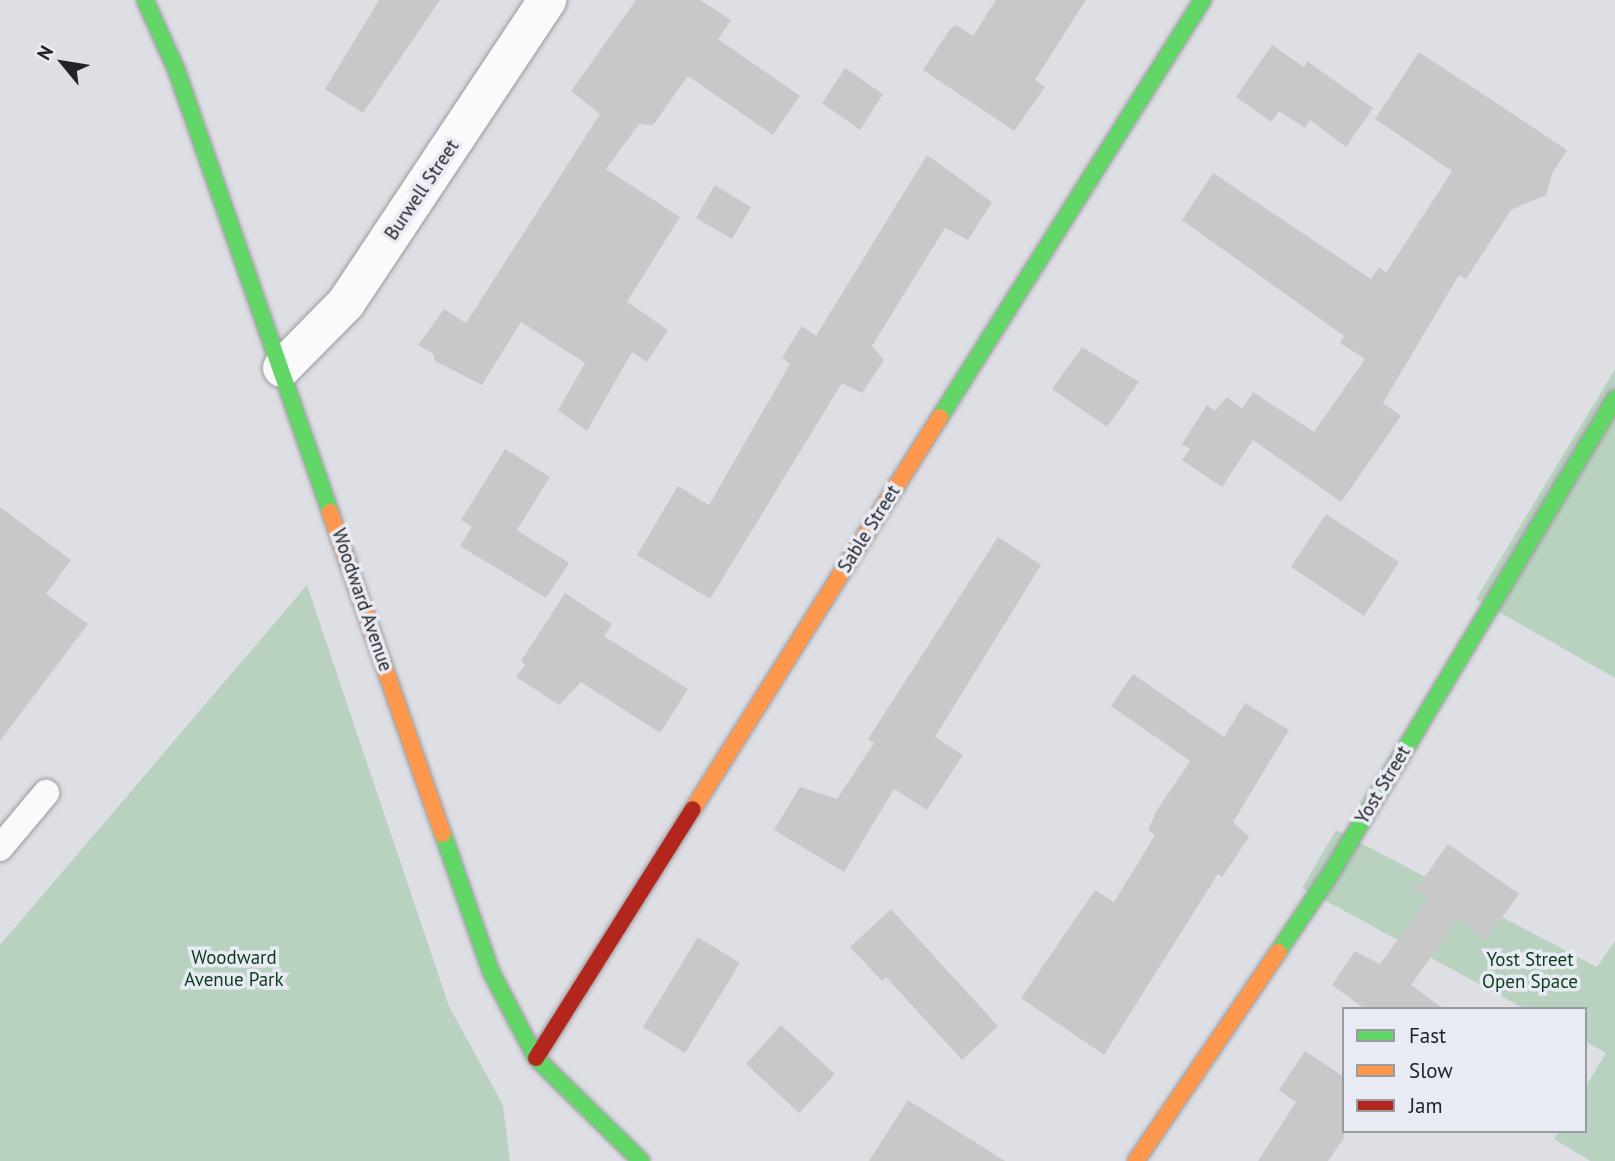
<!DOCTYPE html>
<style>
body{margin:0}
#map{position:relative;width:1615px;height:1161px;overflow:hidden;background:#dedfe4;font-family:"PT Sans",sans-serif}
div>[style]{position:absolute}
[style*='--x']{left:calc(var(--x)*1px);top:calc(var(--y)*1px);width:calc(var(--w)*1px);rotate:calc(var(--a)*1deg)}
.green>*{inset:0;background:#b9d2c0}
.building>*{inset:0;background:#c9c8c9}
.roads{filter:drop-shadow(0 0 2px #98999d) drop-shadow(0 0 2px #98999d)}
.lane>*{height:26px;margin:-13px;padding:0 13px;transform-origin:13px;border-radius:13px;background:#fafafb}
.street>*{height:38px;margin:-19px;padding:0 19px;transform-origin:19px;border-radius:19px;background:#fafafb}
.fast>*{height:16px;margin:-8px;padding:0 8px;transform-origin:8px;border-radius:8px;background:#63d668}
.slow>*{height:16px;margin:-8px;padding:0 8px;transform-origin:8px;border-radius:8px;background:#ff974d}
.jam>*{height:16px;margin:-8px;padding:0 8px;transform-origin:8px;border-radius:8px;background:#b3261e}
span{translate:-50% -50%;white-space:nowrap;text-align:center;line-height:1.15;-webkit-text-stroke:7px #e8ebf4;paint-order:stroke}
.street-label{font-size:19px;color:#222326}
.park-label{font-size:19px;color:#0c3d1d}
.legend{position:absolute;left:1342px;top:1007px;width:245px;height:126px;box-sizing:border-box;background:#e8ebf4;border:2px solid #999ba2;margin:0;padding:9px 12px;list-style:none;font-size:21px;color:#222326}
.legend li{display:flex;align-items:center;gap:14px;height:35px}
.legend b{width:35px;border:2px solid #999ba2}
.north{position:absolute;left:28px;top:28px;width:70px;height:70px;-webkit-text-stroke:5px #e8ebf4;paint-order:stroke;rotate:300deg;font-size:19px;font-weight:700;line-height:28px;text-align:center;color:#222326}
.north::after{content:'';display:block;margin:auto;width:24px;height:32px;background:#222326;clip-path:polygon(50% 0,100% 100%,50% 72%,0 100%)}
</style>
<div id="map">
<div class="green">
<i style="clip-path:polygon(1615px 369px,1615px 678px,1476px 599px)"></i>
<i style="clip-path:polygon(307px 585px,449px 1006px,503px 1105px,510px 1161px,0 1161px,0 945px)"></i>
<i style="clip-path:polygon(1336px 830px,1597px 967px,1615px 941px,1615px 1161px,1590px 1161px,1554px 1139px,1559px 1131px,1585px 1131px,1585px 1088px,1606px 1053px,1585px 1041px,1585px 1009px,1525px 1009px,1302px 888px)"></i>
</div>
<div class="building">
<i style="clip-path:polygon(379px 0,440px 0,363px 113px,325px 89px)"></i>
<i style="clip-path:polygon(636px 0,700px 0,731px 20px,718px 39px,800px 96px,773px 135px,688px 76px,653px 125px,639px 124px,606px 169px,680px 217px,627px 302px,668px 330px,647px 362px,632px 352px,587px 431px,558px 410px,585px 363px,521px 322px,482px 385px,435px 361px,433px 354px,418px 345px,444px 309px,466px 323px,600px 114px,571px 91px)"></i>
<i style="clip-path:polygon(996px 0,1086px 0,1035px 80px,1045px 87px,1014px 131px,923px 70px,950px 29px,956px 25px,973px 36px)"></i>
<i style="clip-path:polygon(1272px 45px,1304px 67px,1307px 61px,1373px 108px,1346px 147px,1310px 120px,1305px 128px,1279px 111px,1271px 122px,1236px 97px)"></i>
<i style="clip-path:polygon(1419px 52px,1567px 150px,1552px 174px,1546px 195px,1511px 210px,1466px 279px,1459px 275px,1383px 403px,1401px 416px,1341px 502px,1253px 440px,1222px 487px,1182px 460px,1190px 449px,1182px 444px,1207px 405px,1215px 411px,1227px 397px,1242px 409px,1253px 392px,1314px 432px,1365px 359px,1340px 343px,1344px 336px,1182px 220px,1213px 173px,1371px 279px,1379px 267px,1386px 273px,1452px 171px,1375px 119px)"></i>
<i style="clip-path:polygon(845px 68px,883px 94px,860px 130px,822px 103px)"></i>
<i style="clip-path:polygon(927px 155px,992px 202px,968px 240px,945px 228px,872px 346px,884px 360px,862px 393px,842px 383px,710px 599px,637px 555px,678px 486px,709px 505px,790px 364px,782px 358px,802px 326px,816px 336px)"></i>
<i style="clip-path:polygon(715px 185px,751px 207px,732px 239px,696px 218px)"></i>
<i style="clip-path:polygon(1082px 347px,1139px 382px,1107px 427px,1052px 389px)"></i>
<i style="clip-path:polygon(505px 449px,550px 477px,517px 530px,569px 563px,546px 598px,460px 546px,472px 527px,461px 520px)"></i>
<i style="clip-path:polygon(0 507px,71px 560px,46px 594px,88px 624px,0 741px)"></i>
<i style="clip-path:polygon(1326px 514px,1399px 562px,1364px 616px,1291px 567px)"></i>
<i style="clip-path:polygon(998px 537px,1041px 565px,935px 737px,963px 755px,927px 810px,894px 789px,844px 872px,774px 830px,800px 787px,837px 799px,874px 743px,868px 739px)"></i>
<i style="clip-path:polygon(565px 593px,612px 624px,604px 636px,688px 689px,660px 733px,581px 682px,559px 705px,516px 677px,525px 665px,521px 661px)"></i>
<i style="clip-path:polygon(1133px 674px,1224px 737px,1245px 703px,1289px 730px,1233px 822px,1249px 837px,1222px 877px,1218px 874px,1104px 1055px,1021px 998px,1095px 890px,1114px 902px,1155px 835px,1148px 830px,1157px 810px,1190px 761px,1111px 706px)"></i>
<i style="clip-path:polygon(1448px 844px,1519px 894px,1486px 940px,1458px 919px,1411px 985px,1444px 1009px,1365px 1009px,1332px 985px,1355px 951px,1380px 964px,1428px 898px,1416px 889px)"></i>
<i style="clip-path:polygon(891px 909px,998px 1026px,962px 1060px,886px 977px,882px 981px,850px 947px)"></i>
<i style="clip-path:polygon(698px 937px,740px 963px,685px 1053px,643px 1027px)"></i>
<i style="clip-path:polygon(781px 1025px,835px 1074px,799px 1113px,746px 1064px)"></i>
<i style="clip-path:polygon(1305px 1051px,1344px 1077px,1344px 1138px,1328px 1161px,1258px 1161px,1296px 1102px,1279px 1090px)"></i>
<i style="clip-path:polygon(908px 1100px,1005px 1161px,869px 1161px)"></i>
</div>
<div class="roads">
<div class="lane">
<i style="--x:0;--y:848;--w:72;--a:-50.1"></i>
</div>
<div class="street">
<i style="--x:282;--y:368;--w:91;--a:-45.4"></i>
<i style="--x:346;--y:303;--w:364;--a:-56.4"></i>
</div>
<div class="fast">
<i style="--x:145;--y:0;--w:76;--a:65.8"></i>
<i style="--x:176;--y:69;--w:469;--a:70.8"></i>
<i style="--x:940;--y:417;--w:493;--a:-57.8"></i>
<i style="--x:443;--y:834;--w:146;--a:70.8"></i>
<i style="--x:491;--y:972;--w:97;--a:62.4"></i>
<i style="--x:536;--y:1058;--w:147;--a:44.4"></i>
<i style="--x:1278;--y:952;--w:95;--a:-56.1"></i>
<i style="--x:1331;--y:873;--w:553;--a:-59.07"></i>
</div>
<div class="slow">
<i style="--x:330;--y:512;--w:341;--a:70.7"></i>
<i style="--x:693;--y:809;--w:463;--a:-57.8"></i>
<i style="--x:1136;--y:1161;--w:253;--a:-55.8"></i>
</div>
<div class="jam">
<i style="--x:536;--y:1058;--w:294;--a:-57.8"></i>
</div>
</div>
<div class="street-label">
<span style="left:422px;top:190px;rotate:-56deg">Burwell Street</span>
<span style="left:869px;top:529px;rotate:-58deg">Sable Street</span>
<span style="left:362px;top:600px;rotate:71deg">Woodward Avenue</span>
<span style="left:1383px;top:785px;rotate:-59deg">Yost Street</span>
</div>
<div class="park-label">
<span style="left:234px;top:969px">Woodward<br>Avenue Park</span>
<span style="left:1530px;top:971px">Yost Street<br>Open Space</span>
</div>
<ul class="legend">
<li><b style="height:9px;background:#63d668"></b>Fast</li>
<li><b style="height:9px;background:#ff974d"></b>Slow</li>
<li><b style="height:9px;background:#b3261e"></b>Jam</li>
</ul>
<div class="north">N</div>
</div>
